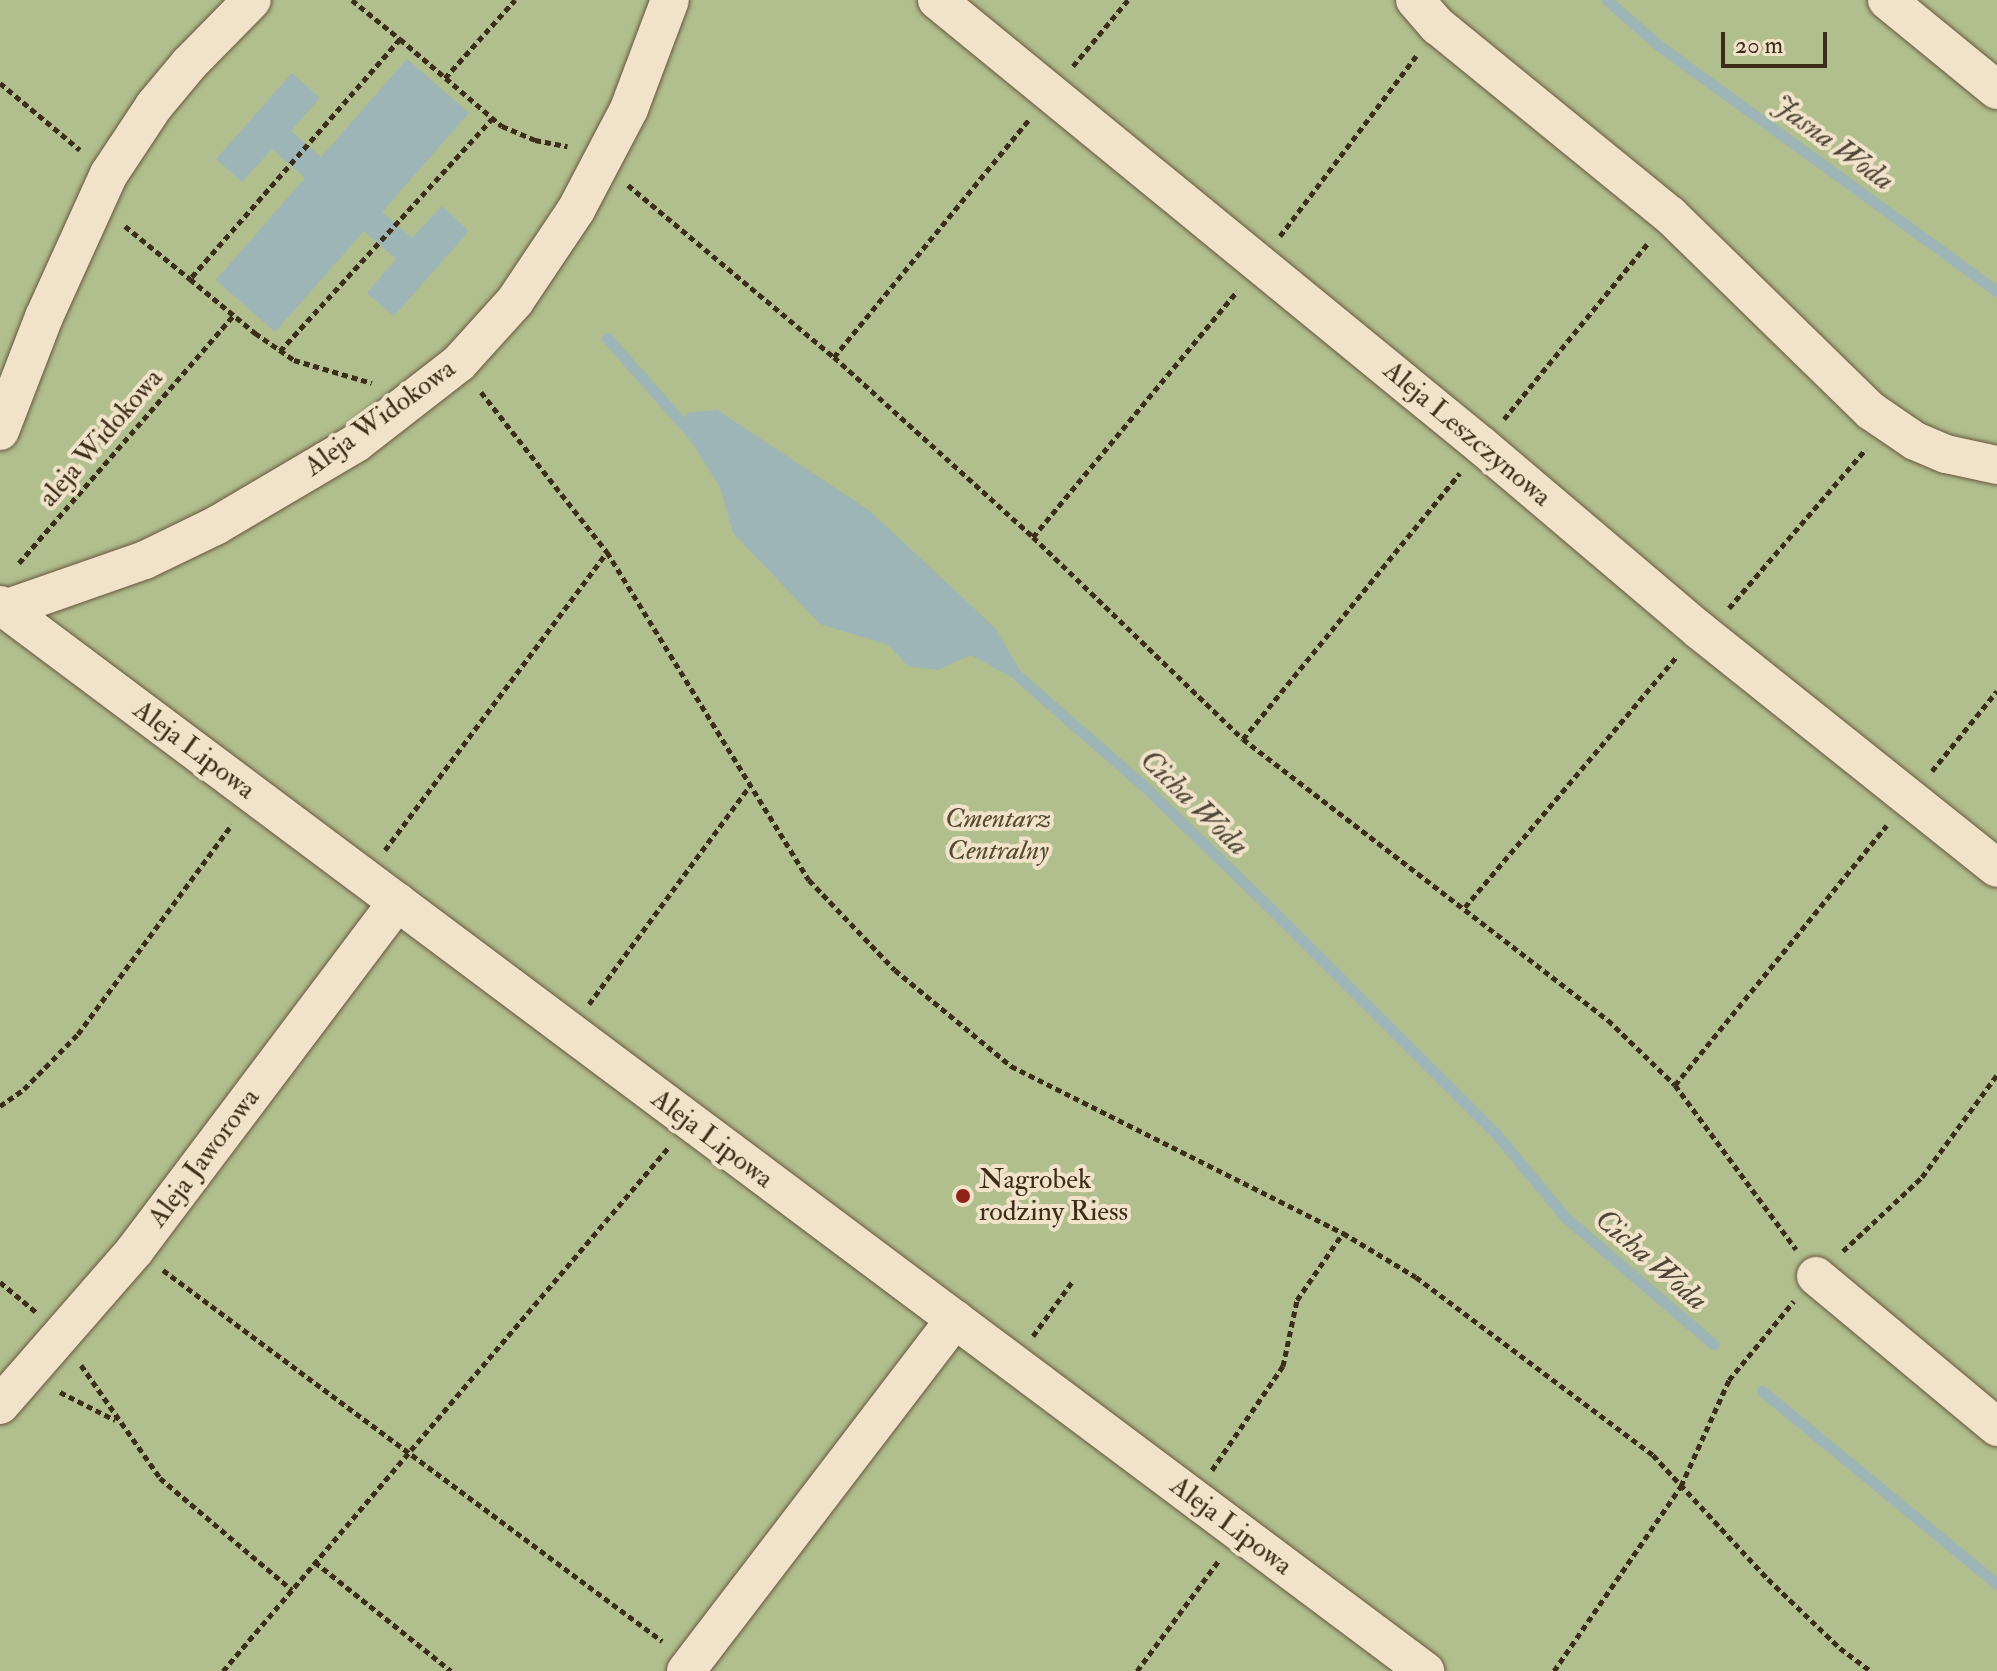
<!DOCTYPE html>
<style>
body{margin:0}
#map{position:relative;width:1997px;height:1671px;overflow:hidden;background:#e9d3ad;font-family:"IM FELL Double Pica",serif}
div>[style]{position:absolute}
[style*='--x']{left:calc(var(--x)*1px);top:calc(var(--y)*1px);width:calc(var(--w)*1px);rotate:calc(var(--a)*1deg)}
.green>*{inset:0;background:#b1be8e}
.water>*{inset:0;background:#9db5b6}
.stream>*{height:11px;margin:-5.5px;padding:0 5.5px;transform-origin:5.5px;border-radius:5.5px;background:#9db5b6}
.path>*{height:5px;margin-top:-2.5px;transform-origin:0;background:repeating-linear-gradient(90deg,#3c2d18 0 6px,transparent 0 10px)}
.roads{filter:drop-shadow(0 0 2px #67563d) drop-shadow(0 0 2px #67563d)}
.street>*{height:38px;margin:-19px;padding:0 19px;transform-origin:19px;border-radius:19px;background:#f1e2ca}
.dots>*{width:22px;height:22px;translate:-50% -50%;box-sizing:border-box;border:4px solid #f1e2ca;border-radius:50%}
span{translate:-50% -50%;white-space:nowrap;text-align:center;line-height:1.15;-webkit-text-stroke:8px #f1e2ca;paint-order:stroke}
.street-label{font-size:28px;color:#3c2d18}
.park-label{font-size:28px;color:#534a30;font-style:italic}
.poi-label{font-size:28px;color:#3c2d18}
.left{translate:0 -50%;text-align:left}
.water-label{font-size:30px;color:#4f4838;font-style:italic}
.scale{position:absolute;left:1721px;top:32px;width:106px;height:36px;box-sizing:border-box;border:4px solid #3c2d18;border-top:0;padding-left:10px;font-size:24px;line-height:28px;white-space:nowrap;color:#3c2d18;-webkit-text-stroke:6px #f1e2ca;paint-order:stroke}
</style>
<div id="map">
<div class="green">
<i style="clip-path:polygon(0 0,1997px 0,1997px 1671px,0 1671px)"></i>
</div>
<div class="water">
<i style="clip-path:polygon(407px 59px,469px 113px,382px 212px,412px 238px,442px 206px,469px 231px,394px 316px,367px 293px,396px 259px,364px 231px,275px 332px,216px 280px,305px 178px,272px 149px,242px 182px,216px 159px,292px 73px,320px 98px,291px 131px,321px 157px)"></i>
<i style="clip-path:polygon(717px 410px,870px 511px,995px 628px,1030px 687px,971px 655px,938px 670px,908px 666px,888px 645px,820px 624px,733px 533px,720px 487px,681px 426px,687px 413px)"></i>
</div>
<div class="stream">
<i style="--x:1607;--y:0;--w:68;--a:41.4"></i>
<i style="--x:1658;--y:45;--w:419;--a:36"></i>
<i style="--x:607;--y:338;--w:127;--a:48.5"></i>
<i style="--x:1019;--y:677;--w:167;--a:41.1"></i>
<i style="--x:1145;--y:787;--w:168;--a:44"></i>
<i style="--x:1266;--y:904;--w:327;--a:45"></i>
<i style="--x:1497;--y:1135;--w:108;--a:50.3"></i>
<i style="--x:1566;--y:1218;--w:194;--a:40.6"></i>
<i style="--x:1762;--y:1391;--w:304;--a:39.4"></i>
</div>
<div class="path">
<i style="--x:352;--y:0;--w:62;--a:39.1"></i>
<i style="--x:400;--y:39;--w:319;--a:131.2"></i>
<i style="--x:190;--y:279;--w:85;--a:39.7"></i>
<i style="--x:255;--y:333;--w:47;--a:34.7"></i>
<i style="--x:294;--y:360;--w:81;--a:16.4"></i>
<i style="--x:400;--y:39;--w:134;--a:40.5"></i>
<i style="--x:502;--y:126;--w:36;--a:23"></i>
<i style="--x:535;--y:140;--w:33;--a:11"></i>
<i style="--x:1073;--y:66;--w:86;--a:-50.2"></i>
<i style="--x:445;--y:78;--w:105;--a:-48.1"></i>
<i style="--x:0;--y:83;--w:104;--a:39.9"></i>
<i style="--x:628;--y:185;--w:268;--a:39.9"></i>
<i style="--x:834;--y:357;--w:268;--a:42.1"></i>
<i style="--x:1033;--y:537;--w:291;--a:43.9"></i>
<i style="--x:1243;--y:739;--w:461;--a:37.6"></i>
<i style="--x:1608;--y:1020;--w:93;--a:44.1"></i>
<i style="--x:1675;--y:1085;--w:204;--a:53.6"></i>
<i style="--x:125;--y:226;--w:84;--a:39.2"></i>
<i style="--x:1280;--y:236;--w:226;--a:-52.9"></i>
<i style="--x:280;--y:351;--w:314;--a:-47.6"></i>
<i style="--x:834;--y:357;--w:307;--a:-50.6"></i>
<i style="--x:481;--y:392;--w:204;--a:51.8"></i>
<i style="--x:607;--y:552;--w:385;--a:58.4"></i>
<i style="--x:809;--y:880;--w:124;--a:46.3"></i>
<i style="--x:895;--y:970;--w:151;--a:39.6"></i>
<i style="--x:1011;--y:1066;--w:372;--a:26.7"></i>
<i style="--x:1343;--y:1233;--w:85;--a:31.1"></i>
<i style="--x:1416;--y:1277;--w:296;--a:36.9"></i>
<i style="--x:1653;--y:1455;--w:169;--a:47.2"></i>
<i style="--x:1768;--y:1579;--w:100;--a:43.8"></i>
<i style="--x:1840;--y:1648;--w:38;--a:37"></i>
<i style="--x:1504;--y:419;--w:226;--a:-50.7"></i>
<i style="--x:1033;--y:537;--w:320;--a:-50.3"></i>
<i style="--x:19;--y:563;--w:327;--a:-49.1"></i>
<i style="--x:1729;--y:608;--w:210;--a:-49.3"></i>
<i style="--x:1243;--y:739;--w:343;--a:-50.8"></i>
<i style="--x:1932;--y:771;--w:103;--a:-50.9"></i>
<i style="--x:385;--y:850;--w:372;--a:-53.3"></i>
<i style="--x:1465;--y:907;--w:327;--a:-49.8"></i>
<i style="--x:589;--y:1004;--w:271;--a:-53.6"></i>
<i style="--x:1675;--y:1085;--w:335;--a:-50.8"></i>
<i style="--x:0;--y:1106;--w:29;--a:-35"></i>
<i style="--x:24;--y:1089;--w:77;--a:-45.5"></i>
<i style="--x:78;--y:1034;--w:260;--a:-53.7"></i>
<i style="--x:1843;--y:1251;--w:108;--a:-43.1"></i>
<i style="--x:1922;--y:1177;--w:127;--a:-53.7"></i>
<i style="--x:163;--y:1270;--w:622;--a:36.63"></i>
<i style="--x:0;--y:1282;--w:47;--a:39.8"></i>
<i style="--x:1033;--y:1336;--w:67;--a:-54.2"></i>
<i style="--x:81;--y:1365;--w:138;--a:55"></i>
<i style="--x:160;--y:1478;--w:173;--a:40.3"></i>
<i style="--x:60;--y:1392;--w:62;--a:27"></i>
<i style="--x:1212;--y:1470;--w:126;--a:-55.7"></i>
<i style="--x:1283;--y:1366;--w:67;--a:-78"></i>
<i style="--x:1297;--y:1300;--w:81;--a:-55.5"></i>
<i style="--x:315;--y:1562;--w:174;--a:38.7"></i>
<i style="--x:223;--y:1671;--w:687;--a:-49.61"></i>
<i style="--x:1137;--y:1671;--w:139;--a:-53.5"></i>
<i style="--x:1554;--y:1671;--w:224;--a:-55.5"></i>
<i style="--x:1681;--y:1486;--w:116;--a:-65.6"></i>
<i style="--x:1729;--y:1380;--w:102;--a:-50.6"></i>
</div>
<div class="roads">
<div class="street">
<i style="--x:937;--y:0;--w:704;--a:39.3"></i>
<i style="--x:1482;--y:446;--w:285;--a:40.3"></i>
<i style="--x:1699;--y:630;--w:381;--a:38.6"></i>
<i style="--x:1415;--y:0;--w:35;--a:49"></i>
<i style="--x:1438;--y:26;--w:299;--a:39.2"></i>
<i style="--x:1670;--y:215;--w:281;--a:44.3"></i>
<i style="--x:1871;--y:411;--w:53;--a:34.3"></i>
<i style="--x:1915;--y:441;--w:34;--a:23"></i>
<i style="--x:1946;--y:454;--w:52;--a:12.2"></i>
<i style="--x:1887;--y:0;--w:142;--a:39.3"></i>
<i style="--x:0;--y:431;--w:122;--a:-68.9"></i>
<i style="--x:44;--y:317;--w:157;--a:-65.6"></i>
<i style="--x:109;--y:174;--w:82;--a:-56.5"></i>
<i style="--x:154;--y:106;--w:56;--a:-50.1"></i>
<i style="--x:190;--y:63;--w:88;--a:-45.5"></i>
<i style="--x:0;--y:605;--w:1780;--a:36.8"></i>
<i style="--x:5;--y:609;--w:148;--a:-19.3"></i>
<i style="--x:145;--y:560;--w:80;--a:-25.9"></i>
<i style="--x:217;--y:525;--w:161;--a:-30.5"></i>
<i style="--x:356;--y:443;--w:130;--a:-37.8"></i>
<i style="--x:459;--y:363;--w:84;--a:-47.9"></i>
<i style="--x:515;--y:301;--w:110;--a:-56.2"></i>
<i style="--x:576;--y:210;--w:114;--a:-62.3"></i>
<i style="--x:629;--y:109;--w:116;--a:-69.4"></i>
<i style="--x:1816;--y:1276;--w:236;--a:39.8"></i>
<i style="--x:0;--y:1405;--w:206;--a:-48.9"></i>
<i style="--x:135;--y:1250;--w:436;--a:-53"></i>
<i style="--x:686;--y:1671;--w:443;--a:-52.6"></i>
</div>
</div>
<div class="dots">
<i style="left:963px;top:1196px;background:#8f2418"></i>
</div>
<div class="street-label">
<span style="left:380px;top:418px;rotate:-36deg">Aleja Widokowa</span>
<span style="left:1467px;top:434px;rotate:40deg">Aleja Leszczynowa</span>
<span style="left:101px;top:438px;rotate:-49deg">aleja Widokowa</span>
<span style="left:194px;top:750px;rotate:37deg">Aleja Lipowa</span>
<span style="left:712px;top:1139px;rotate:37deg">Aleja Lipowa</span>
<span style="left:204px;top:1158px;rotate:-53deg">Aleja Jaworowa</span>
<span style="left:1231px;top:1526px;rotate:37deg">Aleja Lipowa</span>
</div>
<div class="park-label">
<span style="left:998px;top:835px">Cmentarz<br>Centralny</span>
</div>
<div class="poi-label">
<span class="left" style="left:979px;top:1196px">Nagrobek<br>rodziny Riess</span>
</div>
<div class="water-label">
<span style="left:1833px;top:143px;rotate:36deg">Jasna Woda</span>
<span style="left:1194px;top:803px;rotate:44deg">Cicha Woda</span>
<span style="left:1651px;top:1260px;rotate:41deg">Cicha Woda</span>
</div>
<div class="scale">20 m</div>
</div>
